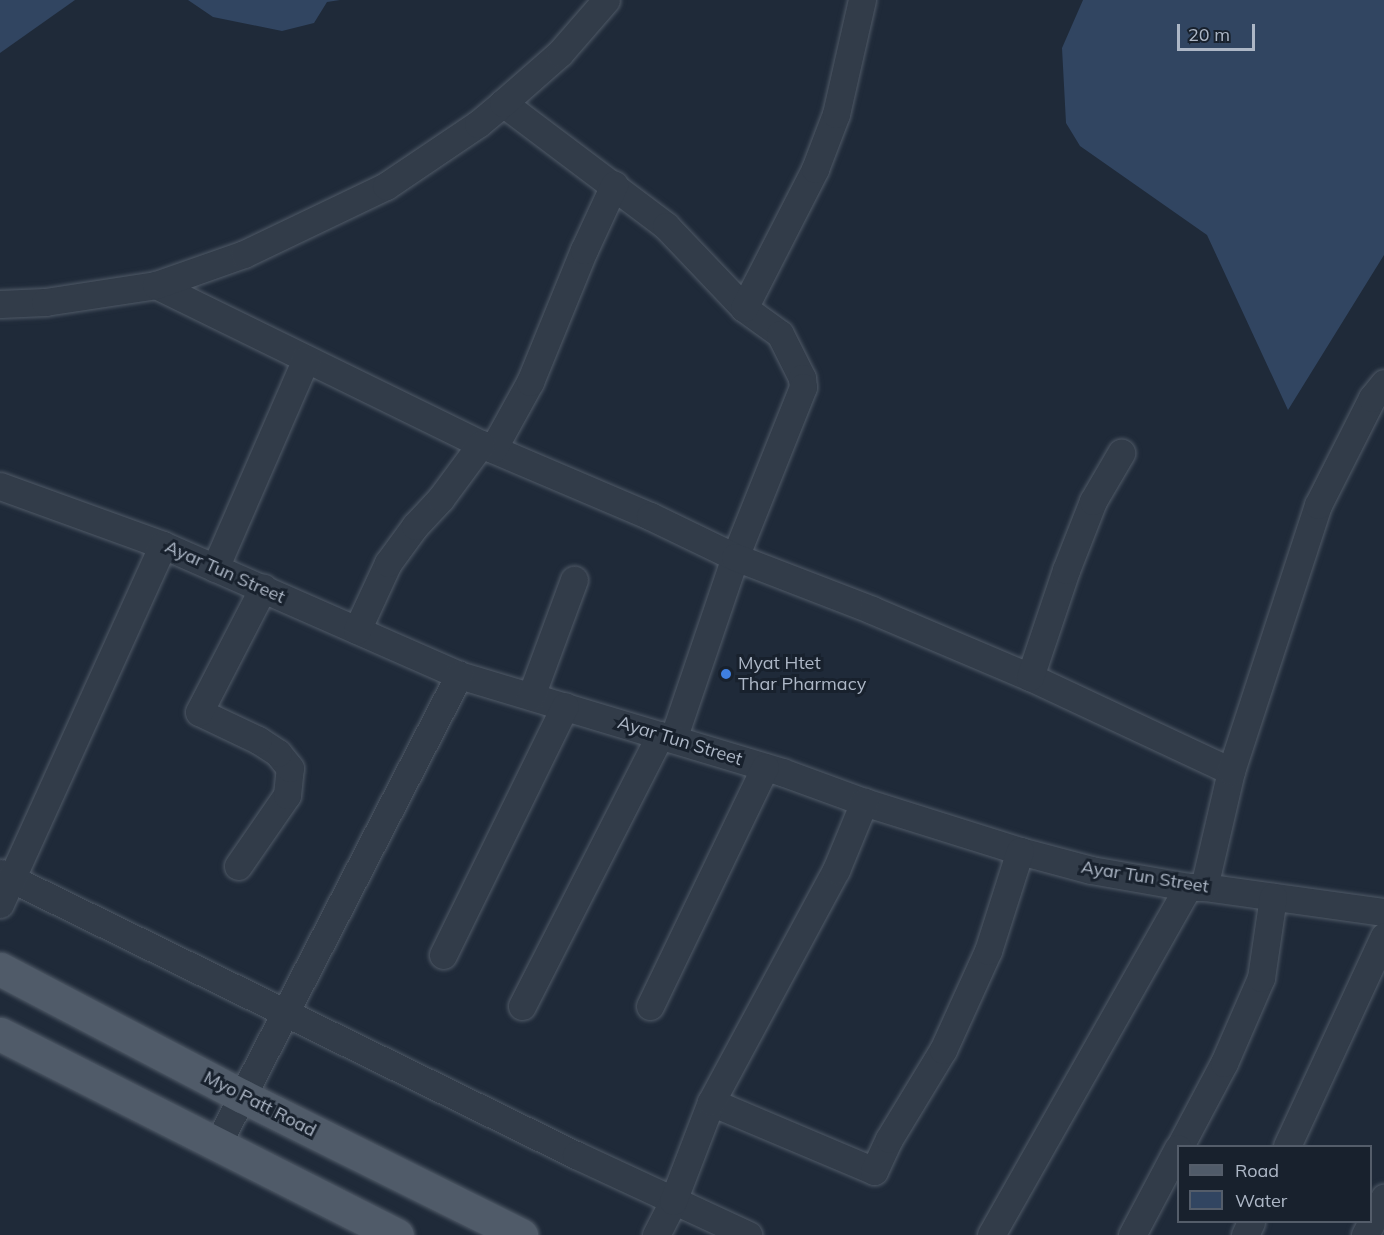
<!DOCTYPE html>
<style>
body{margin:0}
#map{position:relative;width:1384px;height:1235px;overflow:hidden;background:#1f2a39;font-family:Mulish,sans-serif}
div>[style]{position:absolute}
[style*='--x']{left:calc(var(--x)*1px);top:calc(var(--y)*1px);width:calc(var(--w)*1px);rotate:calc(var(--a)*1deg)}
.water>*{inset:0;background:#314561}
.roads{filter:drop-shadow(0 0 2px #505a67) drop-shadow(0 0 2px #505a67)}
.minor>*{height:27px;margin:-13.5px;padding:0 13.5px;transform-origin:13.5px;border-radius:13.5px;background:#323c49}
.major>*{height:33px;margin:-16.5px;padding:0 16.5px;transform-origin:16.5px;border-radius:16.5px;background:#505b69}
.dots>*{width:16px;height:16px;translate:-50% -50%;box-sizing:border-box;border:3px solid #18212d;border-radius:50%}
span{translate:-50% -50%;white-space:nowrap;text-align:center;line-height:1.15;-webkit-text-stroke:6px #18212d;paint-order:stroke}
.street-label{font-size:18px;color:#adb7c6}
.poi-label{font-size:18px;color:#adb7c6}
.left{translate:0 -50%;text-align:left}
.legend{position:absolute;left:1177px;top:1145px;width:195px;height:78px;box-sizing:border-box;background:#18212d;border:2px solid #545d6a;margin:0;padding:8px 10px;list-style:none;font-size:18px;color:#adb7c6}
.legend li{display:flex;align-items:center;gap:12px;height:30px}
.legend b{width:30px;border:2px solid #545d6a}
.scale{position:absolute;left:1177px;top:24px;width:78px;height:27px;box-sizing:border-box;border:3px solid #adb7c6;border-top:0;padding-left:8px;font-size:18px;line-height:21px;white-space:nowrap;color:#adb7c6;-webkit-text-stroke:4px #18212d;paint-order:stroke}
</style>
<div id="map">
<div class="water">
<i style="clip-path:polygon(0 0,75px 0,0 53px)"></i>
<i style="clip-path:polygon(188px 0,340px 0,327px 2px,314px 23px,282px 31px,213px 17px)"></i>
<i style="clip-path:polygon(1083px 0,1384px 0,1384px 255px,1288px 410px,1207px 235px,1080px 146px,1066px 123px,1062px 48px)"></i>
</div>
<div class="roads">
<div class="minor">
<i style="--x:503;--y:103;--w:204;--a:37"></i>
<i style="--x:666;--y:226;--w:113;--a:46.4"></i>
<i style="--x:744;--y:308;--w:44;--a:35.8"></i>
<i style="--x:780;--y:334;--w:49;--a:63.4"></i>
<i style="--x:802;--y:378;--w:9;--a:84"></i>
<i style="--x:803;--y:387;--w:183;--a:111.8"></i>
<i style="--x:735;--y:557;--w:192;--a:108.8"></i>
<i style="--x:156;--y:285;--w:362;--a:26.1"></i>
<i style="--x:481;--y:444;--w:184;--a:23.1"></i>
<i style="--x:650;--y:516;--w:94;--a:25.8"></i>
<i style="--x:735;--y:557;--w:147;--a:21.1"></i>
<i style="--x:872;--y:610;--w:172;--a:23"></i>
<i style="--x:1030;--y:677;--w:222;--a:25.1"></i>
<i style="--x:0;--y:304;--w:45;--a:-2.5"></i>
<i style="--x:45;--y:302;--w:112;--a:-8.7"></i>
<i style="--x:156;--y:285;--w:93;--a:-19.4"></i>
<i style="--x:244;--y:254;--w:157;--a:-25.6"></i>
<i style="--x:386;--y:186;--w:111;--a:-34"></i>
<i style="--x:478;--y:124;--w:33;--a:-40"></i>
<i style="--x:503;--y:103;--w:76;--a:-41.3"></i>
<i style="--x:560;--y:53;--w:70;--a:-49"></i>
<i style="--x:744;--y:308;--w:156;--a:-62.9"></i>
<i style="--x:815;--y:169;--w:59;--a:-69.1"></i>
<i style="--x:836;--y:114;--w:117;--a:-77.2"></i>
<i style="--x:493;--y:449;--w:77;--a:-61.1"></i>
<i style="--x:530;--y:382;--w:143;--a:-67.8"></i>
<i style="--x:584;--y:250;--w:72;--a:-65.2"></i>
<i style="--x:0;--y:486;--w:173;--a:19.9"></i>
<i style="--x:163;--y:545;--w:323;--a:23.7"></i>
<i style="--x:459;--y:675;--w:337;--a:16.7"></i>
<i style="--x:782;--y:772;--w:87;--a:20.1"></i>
<i style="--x:864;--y:802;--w:164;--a:17.4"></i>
<i style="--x:1020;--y:851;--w:73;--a:15"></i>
<i style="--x:1091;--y:870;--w:98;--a:9.9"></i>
<i style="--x:1188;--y:887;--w:16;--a:0"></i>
<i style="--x:1204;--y:887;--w:182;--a:7.9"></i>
<i style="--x:215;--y:568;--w:228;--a:-66.5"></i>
<i style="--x:357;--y:630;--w:74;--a:-65.2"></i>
<i style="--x:388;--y:563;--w:46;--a:-53.9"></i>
<i style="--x:415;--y:526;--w:38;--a:-47"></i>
<i style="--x:441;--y:498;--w:67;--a:-53.5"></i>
<i style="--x:1030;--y:677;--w:113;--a:-71.4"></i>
<i style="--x:1066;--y:570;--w:74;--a:-68.6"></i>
<i style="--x:1093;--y:501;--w:56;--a:-59.7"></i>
<i style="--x:531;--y:696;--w:124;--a:-69.7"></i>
<i style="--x:238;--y:866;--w:86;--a:-55.4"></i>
<i style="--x:287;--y:795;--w:27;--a:-84"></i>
<i style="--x:290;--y:768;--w:19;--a:-129"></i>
<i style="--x:278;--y:753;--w:24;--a:-147"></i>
<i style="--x:258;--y:740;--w:65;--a:-154.6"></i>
<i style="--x:199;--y:712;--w:140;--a:-62.7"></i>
<i style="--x:0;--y:873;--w:641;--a:26.09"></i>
<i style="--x:576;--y:1155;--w:190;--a:24.9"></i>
<i style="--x:1204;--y:887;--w:119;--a:-76.9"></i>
<i style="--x:1231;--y:771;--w:280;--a:-71.9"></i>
<i style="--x:1318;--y:505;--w:120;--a:-63.2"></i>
<i style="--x:1372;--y:398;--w:19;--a:-51"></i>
<i style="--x:0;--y:904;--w:394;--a:-65.6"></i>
<i style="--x:443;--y:955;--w:277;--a:-63.9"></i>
<i style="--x:522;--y:1006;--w:304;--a:-63"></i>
<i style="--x:650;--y:1006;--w:265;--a:-64.3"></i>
<i style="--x:711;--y:1102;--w:177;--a:22.9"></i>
<i style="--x:874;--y:1171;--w:35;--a:-65"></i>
<i style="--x:889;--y:1139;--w:104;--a:-58.8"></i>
<i style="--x:943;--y:1050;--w:109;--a:-65.6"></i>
<i style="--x:988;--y:951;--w:105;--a:-72.3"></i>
<i style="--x:217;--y:1145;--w:529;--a:-62.76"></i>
<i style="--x:1180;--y:1146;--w:94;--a:-62.1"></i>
<i style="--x:1224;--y:1063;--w:93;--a:-66.5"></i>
<i style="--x:1261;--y:978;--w:82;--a:-81.6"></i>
<i style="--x:1287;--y:1146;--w:231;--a:-65.2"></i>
<i style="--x:656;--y:1235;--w:38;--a:-63"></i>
<i style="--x:673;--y:1201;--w:106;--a:-69"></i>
<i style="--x:711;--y:1102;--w:264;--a:-61.7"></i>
<i style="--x:836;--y:870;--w:74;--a:-67.6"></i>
<i style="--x:991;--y:1235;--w:400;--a:-60.5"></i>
<i style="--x:1132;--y:1235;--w:98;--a:-62.1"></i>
<i style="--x:1245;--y:1235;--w:14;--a:-65"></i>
<i style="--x:1365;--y:1235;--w:42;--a:-62.8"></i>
</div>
<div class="major">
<i style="--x:0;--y:969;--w:273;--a:27.7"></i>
<i style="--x:242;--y:1096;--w:312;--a:26.5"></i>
<i style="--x:0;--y:1034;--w:445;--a:26.9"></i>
</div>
</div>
<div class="dots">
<i style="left:726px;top:674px;background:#3f7fe0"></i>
</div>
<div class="street-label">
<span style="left:225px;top:572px;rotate:24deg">Ayar Tun Street</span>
<span style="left:680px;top:741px;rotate:17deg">Ayar Tun Street</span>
<span style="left:1145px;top:877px;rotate:9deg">Ayar Tun Street</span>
<span style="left:260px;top:1104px;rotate:27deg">Myo Patt Road</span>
</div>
<div class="poi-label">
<span class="left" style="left:738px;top:674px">Myat Htet<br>Thar Pharmacy</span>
</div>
<ul class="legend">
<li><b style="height:8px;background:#505b69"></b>Road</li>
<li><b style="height:16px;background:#314561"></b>Water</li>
</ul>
<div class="scale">20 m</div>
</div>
